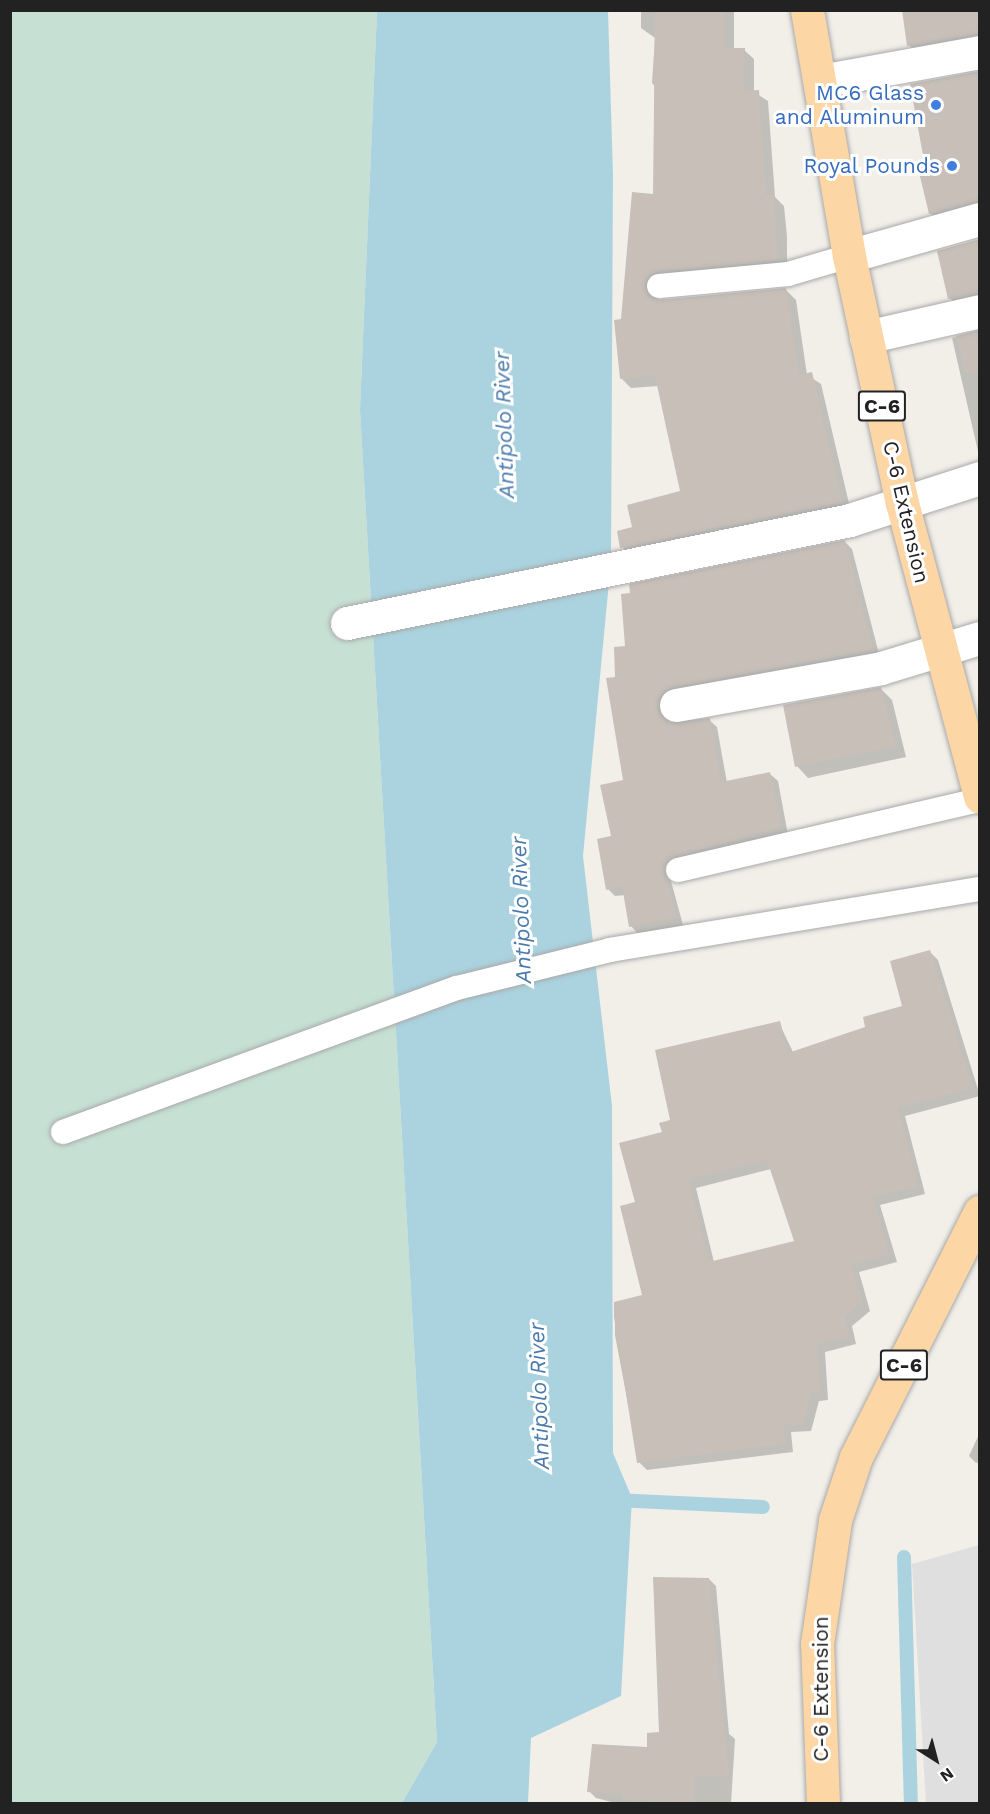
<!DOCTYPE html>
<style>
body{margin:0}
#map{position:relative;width:990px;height:1814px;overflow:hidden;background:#f2efe9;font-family:"Work Sans",sans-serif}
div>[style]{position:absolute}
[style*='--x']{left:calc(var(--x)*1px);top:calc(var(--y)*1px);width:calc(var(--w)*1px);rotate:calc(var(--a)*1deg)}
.residential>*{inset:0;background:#e0dfdf}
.wetland>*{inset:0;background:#c6e0d4}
.water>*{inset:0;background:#aad3df}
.shadow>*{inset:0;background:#0003}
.stream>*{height:14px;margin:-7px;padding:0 7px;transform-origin:7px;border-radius:7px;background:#aad3df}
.building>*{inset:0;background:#c7bfb8}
.roads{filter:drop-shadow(0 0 2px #a9a9a9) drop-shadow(0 0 2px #a9a9a9)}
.lane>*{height:24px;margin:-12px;padding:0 12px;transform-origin:12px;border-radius:12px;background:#fff}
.street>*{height:33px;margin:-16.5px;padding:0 16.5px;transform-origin:16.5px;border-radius:16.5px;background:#fff}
.primary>*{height:33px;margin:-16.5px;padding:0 16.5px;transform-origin:16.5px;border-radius:16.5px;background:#fcd6a4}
.dots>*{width:16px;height:16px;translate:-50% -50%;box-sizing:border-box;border:3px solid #fff;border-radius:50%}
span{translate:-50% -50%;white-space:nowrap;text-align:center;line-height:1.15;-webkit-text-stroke:6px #fff;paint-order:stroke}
.shield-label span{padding:2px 4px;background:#fff;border:2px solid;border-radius:4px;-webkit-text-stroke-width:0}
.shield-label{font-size:20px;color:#222;font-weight:700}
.shop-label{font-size:21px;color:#366cbe}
.right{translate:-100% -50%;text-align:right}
.street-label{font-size:21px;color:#222}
.water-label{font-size:22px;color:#4a7aab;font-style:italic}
.frame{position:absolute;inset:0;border:12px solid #222;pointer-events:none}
.north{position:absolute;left:906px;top:1730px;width:60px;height:60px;-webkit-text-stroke:4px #fff;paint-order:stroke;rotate:144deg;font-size:16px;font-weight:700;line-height:24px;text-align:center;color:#222}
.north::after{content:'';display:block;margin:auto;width:21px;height:27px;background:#222;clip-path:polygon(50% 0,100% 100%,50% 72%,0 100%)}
</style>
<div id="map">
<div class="residential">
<i style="clip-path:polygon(979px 1545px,979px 1803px,926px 1803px,912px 1564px)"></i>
</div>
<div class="wetland">
<i style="clip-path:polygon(11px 11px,377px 11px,360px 410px,437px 1742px,402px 1803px,11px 1804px)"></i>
</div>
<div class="water">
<i style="clip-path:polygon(377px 11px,608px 11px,613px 175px,611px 561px,583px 856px,612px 1106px,613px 1453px,632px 1498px,621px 1696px,531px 1738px,528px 1803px,402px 1803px,437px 1742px,360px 410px)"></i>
</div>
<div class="shadow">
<i style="clip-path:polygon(641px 10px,734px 10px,734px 49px,744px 50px,754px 59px,754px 92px,768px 101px,775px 197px,784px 206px,787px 236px,787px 270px,656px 290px,656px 300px,786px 290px,796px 300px,807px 375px,821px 384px,851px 512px,632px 557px,622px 547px,634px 528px,682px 492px,658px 386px,631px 388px,621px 378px,622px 320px,654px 196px,658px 90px,652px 83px,655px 38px,641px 28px)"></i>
<i style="clip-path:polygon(980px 10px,980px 42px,917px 54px,909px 45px)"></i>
<i style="clip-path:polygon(980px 73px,980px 212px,939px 221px,930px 213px)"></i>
<i style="clip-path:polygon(980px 240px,980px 303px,958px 307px,950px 298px)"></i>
<i style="clip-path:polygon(980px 330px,980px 460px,952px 338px)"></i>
<i style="clip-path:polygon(845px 542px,852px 549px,880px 658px,666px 706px,670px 724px,709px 720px,717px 727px,727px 783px,770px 774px,778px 781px,788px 835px,676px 867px,671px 881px,683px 925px,638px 934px,631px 926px,625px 895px,615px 896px,608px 889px,624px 781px,617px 678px,627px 647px)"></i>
<i style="clip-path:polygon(881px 689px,892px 700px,906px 757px,808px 778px,797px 766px)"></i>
<i style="clip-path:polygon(evenodd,930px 952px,938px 960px,980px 1096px,905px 1116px,925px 1194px,880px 1205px,897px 1262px,859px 1272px,870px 1311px,852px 1326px,856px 1344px,825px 1352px,828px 1400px,819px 1401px,811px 1431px,791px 1432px,793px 1452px,647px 1470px,639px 1462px,615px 1335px,615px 1303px,644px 1296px,637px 1203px,663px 1133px,779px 1023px,793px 1052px,867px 1028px,903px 1007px,930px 952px,771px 1169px,796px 1242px,714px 1262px,696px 1188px,771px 1169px)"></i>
<i style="clip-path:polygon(980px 1432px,980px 1462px,976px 1463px,969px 1456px)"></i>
<i style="clip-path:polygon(709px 1579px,716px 1586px,729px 1734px,735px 1739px,731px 1804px,619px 1804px,596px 1798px,589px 1791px,649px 1749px,660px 1734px)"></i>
</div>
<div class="stream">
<i style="--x:615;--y:1500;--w:148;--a:2.7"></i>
<i style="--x:904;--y:1557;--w:247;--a:88.4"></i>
</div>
<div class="building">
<i style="clip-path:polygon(655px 10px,725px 10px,724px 48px,745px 48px,744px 91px,759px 90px,766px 195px,774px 195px,778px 261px,657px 272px,646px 280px,647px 294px,660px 300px,786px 288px,799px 375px,812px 372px,842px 502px,620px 548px,617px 531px,632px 527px,627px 505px,680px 491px,655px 376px,620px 379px,614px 320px,621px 319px,632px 192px,653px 194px)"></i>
<i style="clip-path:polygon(902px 10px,980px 10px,980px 34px,907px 46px)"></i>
<i style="clip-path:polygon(980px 71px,980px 201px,929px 214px,918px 168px,925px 166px,910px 84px)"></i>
<i style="clip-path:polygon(980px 239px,980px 293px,948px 299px,937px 251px)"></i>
<i style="clip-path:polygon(980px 330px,980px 372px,965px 373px,956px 336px)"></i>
<i style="clip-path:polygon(845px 540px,873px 650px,673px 687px,659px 698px,658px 709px,669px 722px,710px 718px,721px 782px,770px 772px,781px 827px,669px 859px,664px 873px,677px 917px,629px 927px,622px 886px,606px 890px,597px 839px,611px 836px,600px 785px,623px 780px,606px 678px,615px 677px,614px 647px,625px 646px,621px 594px,630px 593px,629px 584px)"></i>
<i style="clip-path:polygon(881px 687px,896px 746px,795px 767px,783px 705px)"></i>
<i style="clip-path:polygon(evenodd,930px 950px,973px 1088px,898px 1108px,918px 1186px,873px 1197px,889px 1254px,852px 1264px,862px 1303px,845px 1317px,849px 1336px,817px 1344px,820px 1392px,811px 1393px,803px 1423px,784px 1424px,786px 1444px,637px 1463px,614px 1317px,614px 1302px,642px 1295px,620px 1206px,635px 1202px,619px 1143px,662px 1132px,659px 1123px,670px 1120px,655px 1050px,780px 1021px,788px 1053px,865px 1027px,863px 1017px,902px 1006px,890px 961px,930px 950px,767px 1160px,794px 1241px,709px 1262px,689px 1180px,767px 1160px)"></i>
<i style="clip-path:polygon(653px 1577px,709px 1578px,729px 1777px,694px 1776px,695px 1801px,621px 1800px,622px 1794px,587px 1792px,592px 1744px,647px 1747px,647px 1733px,659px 1732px)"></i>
</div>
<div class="roads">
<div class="lane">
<i style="--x:659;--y:286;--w:130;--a:-5.3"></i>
<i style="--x:788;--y:274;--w:64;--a:-16.4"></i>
<i style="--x:678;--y:870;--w:310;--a:-13.1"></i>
<i style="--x:63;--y:1132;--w:419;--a:-20.1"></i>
<i style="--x:457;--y:988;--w:158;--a:-13.9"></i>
<i style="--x:610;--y:950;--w:375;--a:-9.4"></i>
</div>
<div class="street">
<i style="--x:820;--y:81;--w:163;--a:-10.3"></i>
<i style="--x:849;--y:256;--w:136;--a:-15.8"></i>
<i style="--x:866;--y:337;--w:117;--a:-12.8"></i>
<i style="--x:347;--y:623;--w:513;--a:-11.57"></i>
<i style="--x:850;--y:520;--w:137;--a:-17.9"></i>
<i style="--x:676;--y:705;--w:208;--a:-10.2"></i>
<i style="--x:881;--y:668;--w:103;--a:-16.9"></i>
</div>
<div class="primary">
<i style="--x:807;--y:10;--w:250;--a:80.3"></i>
<i style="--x:849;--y:256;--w:253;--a:77.9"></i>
<i style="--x:902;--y:503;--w:304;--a:75.1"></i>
<i style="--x:823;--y:1804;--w:160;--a:-92.1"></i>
<i style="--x:817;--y:1644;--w:125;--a:-81.7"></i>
<i style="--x:835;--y:1520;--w:66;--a:-71.6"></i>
<i style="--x:856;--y:1457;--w:275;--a:-63.2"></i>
</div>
</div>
<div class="dots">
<i style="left:936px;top:105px;background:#3f7fe0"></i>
<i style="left:952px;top:166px;background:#3f7fe0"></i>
</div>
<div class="shield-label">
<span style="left:882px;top:406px">C-6</span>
<span style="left:904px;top:1365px">C-6</span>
</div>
<div class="shop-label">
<span class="right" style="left:924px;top:105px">MC6 Glass<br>and Aluminum</span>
<span class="right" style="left:940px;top:166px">Royal Pounds</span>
</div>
<div class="street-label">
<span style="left:906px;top:512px;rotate:77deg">C-6 Extension</span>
<span style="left:821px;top:1689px;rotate:-90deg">C-6 Extension</span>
</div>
<div class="water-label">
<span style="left:504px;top:425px;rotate:-92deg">Antipolo River</span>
<span style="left:521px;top:910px;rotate:-92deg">Antipolo River</span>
<span style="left:539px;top:1396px;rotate:-92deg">Antipolo River</span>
</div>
<div class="frame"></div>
<div class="north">N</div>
</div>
